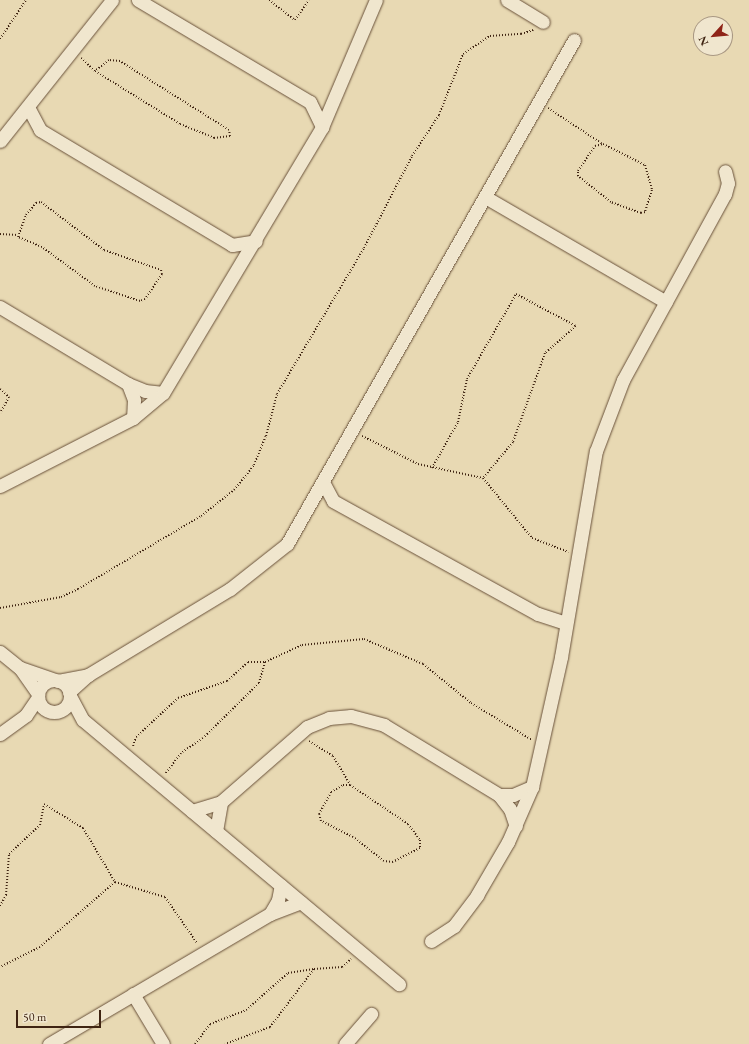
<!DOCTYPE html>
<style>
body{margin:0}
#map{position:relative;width:749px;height:1044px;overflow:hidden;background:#e8d9b3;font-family:"EB Garamond",serif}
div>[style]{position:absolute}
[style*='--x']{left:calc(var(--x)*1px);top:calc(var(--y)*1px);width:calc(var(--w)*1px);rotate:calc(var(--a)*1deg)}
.path>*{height:2px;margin-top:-1px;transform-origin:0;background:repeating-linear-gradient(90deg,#3f2412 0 1px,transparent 0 3px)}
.roads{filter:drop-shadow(0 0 1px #69513a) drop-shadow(0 0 1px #69513a)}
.minor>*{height:13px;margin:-6.5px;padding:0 6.5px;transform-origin:6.5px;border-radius:6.5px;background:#f0e6ce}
.minor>.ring{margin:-6.5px;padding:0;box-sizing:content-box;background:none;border:13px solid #f0e6ce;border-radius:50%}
span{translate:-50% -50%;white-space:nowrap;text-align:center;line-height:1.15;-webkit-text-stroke:3px #f0e6ce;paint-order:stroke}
.north{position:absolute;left:693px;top:16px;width:40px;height:40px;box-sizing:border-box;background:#f0e6ce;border:1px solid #a99883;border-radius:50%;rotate:243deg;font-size:11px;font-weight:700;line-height:16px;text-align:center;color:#3f2412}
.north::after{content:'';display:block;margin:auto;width:14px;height:18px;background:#8f2418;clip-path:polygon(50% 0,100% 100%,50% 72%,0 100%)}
.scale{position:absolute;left:16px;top:1010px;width:85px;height:18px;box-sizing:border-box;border:2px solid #3f2412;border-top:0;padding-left:5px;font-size:12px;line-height:14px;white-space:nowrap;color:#3f2412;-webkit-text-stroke:3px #f0e6ce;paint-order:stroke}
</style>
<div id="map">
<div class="path">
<i style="--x:269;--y:0;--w:33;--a:38"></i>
<i style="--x:295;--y:20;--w:24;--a:-55"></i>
<i style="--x:0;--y:39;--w:47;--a:-56.3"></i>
<i style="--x:81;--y:58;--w:19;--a:43"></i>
<i style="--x:95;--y:71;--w:100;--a:31.9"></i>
<i style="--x:180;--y:124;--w:37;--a:22"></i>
<i style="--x:214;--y:138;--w:16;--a:-7"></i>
<i style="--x:230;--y:136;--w:6;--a:-99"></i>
<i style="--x:229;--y:130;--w:129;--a:-147.7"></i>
<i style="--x:120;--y:61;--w:11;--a:-175"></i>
<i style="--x:109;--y:60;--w:18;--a:142"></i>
<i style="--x:548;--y:108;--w:64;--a:33.4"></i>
<i style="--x:603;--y:144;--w:47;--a:26.6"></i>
<i style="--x:645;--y:165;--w:26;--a:74"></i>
<i style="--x:652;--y:190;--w:23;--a:108"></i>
<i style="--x:645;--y:212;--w:4;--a:166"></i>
<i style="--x:641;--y:213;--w:32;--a:-160"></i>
<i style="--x:611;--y:202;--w:42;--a:-141.8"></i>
<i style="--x:578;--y:176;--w:5;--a:-90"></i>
<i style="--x:578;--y:171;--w:30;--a:-56"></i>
<i style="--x:595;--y:146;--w:8;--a:-14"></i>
<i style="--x:41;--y:202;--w:79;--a:37.3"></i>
<i style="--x:104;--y:250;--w:60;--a:19.3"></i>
<i style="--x:161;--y:270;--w:4;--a:76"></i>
<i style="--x:162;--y:274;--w:30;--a:124"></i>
<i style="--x:145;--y:299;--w:5;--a:158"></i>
<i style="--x:140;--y:301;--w:47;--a:-161.6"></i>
<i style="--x:95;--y:286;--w:66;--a:-143.7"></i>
<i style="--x:42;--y:247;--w:26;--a:-157"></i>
<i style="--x:18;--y:237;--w:23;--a:-70"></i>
<i style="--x:26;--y:215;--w:16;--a:-50"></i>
<i style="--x:36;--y:203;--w:5;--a:-11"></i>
<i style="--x:0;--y:234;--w:18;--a:3"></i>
<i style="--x:0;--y:389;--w:12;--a:42"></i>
<i style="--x:9;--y:397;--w:18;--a:119"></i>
<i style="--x:362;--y:436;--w:63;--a:26.6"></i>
<i style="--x:418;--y:464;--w:66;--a:12.2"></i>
<i style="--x:483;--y:478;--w:77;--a:50.8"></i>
<i style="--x:532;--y:538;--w:39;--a:21"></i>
<i style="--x:432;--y:468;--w:53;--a:-60.5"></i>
<i style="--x:458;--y:422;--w:44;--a:-78.2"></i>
<i style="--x:467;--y:379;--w:98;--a:-60"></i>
<i style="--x:516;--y:294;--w:68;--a:28.1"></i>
<i style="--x:576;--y:326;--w:41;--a:138.9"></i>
<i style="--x:545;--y:353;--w:95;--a:109.8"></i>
<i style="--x:513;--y:442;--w:47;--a:129.8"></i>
<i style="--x:0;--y:608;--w:62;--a:-10.2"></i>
<i style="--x:61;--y:597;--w:19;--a:-25"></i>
<i style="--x:78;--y:589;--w:143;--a:-30.7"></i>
<i style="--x:201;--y:516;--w:42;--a:-38.2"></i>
<i style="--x:234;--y:490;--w:32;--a:-51"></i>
<i style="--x:254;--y:465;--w:31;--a:-68"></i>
<i style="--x:266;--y:436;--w:43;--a:-75.3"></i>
<i style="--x:277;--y:394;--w:170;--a:-59.2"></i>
<i style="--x:364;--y:248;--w:104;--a:-62.4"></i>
<i style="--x:412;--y:156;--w:49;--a:-56.6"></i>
<i style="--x:439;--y:115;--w:66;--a:-68.5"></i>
<i style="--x:463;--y:54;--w:32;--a:-34"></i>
<i style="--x:490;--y:36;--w:31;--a:-4"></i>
<i style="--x:521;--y:34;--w:13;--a:-18"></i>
<i style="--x:265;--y:662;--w:41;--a:-24.7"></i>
<i style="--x:302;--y:645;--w:62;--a:-5.5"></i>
<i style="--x:364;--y:639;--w:64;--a:23"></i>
<i style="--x:423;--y:664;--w:62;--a:39.1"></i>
<i style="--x:471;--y:703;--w:71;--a:31.2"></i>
<i style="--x:309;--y:741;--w:28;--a:32"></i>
<i style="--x:333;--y:756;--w:33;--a:59"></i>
<i style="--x:133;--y:746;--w:9;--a:-72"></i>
<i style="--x:136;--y:737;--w:57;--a:-42.9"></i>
<i style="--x:178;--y:698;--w:52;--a:-19.1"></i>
<i style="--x:227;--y:681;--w:28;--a:-42"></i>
<i style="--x:248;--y:662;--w:17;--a:0"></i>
<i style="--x:265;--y:662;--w:22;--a:106"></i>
<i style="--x:259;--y:683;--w:78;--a:135.5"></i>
<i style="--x:203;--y:738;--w:27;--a:146"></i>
<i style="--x:181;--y:753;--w:26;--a:127"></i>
<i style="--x:343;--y:785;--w:7;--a:0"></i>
<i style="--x:350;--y:785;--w:70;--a:33.9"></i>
<i style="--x:408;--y:824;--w:20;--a:53"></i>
<i style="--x:420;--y:840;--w:8;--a:90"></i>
<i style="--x:420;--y:848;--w:30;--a:153"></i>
<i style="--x:393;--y:862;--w:9;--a:-174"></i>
<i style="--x:384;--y:861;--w:39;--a:-142"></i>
<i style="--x:353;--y:837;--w:36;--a:-153"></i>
<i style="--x:321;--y:821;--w:7;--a:-106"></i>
<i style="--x:319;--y:814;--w:25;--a:-61"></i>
<i style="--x:331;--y:792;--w:14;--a:-30"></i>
<i style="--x:115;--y:882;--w:52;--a:16.7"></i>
<i style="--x:165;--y:897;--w:56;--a:55.2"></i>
<i style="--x:0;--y:906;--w:13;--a:-61"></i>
<i style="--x:6;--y:895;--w:41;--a:-85.8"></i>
<i style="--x:9;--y:854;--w:42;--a:-43.1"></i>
<i style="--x:40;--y:825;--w:21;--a:-79"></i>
<i style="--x:44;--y:804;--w:46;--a:31.6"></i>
<i style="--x:83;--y:828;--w:63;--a:59.3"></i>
<i style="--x:115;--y:882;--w:99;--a:139.1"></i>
<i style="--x:40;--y:947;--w:45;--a:153.4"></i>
<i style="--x:314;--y:969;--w:28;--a:-4"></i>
<i style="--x:342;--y:967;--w:12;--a:-42"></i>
<i style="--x:195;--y:1044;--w:25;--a:-53"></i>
<i style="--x:210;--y:1024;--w:39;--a:-21"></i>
<i style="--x:246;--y:1010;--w:56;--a:-41.4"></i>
<i style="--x:288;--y:973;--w:26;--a:-9"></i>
<i style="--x:314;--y:969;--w:73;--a:127.2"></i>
<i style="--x:270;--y:1027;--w:48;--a:159.3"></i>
</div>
<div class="roads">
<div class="minor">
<i style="--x:138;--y:0;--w:200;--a:30.7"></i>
<i style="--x:310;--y:102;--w:28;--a:64"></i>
<i style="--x:507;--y:0;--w:42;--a:31.4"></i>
<i style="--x:28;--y:107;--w:26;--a:62"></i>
<i style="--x:40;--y:130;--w:224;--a:30.9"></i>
<i style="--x:232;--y:245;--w:24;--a:-9"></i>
<i style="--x:0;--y:141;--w:180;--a:-51.5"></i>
<i style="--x:485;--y:197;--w:209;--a:30.1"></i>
<i style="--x:0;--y:307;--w:149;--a:31"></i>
<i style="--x:128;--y:384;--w:18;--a:22"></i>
<i style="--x:145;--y:391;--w:18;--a:6"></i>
<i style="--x:128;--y:384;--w:17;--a:69"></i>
<i style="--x:134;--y:400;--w:18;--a:93"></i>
<i style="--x:323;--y:482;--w:21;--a:62"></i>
<i style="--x:333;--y:501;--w:234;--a:28.9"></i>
<i style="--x:538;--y:614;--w:29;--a:18"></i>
<i style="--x:0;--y:486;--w:149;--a:-27.1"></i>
<i style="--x:133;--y:418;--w:39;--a:-40"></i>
<i style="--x:163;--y:393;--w:310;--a:-59.1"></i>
<i style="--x:322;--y:127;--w:138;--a:-67"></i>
<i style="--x:0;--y:652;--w:26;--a:39"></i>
<i style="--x:20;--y:668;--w:32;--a:55"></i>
<i style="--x:20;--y:668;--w:36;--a:19"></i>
<i class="ring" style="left:38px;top:680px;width:19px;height:19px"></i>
<i style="--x:58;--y:681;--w:31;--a:-11"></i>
<i style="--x:69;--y:692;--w:25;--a:-42"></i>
<i style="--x:88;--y:675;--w:166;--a:-31.2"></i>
<i style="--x:230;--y:589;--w:73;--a:-38.3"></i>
<i style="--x:287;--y:544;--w:580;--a:-60.34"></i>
<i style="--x:70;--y:696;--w:27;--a:62"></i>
<i style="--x:83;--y:720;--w:412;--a:39.9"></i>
<i style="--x:0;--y:734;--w:32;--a:-36"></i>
<i style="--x:26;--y:715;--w:22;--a:-56"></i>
<i style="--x:499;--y:795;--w:14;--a:0"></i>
<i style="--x:513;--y:795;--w:21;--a:-23"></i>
<i style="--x:192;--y:811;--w:30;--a:-17"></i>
<i style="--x:221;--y:802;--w:114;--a:-41.1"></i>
<i style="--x:307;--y:727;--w:24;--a:-22"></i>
<i style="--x:329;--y:718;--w:22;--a:-5"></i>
<i style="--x:351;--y:716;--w:34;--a:15"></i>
<i style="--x:384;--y:725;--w:135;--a:31.3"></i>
<i style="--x:499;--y:795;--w:18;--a:52"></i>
<i style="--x:510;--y:809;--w:18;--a:71"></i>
<i style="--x:216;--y:831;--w:29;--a:-80"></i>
<i style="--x:270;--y:914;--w:16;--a:-60"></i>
<i style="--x:278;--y:900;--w:15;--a:-79"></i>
<i style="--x:431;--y:941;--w:27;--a:-33"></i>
<i style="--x:454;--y:926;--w:39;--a:-53"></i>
<i style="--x:477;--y:895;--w:61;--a:-59.7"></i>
<i style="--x:508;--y:842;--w:60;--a:-66.4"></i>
<i style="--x:532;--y:787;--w:133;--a:-77.4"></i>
<i style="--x:561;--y:657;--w:209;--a:-80.4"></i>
<i style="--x:596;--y:451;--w:76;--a:-69.2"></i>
<i style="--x:623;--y:380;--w:212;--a:-61.3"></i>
<i style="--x:725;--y:194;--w:11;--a:-75"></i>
<i style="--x:728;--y:183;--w:12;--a:-104"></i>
<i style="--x:133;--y:994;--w:58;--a:59"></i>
<i style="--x:49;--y:1044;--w:256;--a:-30.5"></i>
<i style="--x:270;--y:914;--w:33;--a:-21"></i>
<i style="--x:345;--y:1044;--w:40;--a:-49"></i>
</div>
</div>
<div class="north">N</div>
<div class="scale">50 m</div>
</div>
